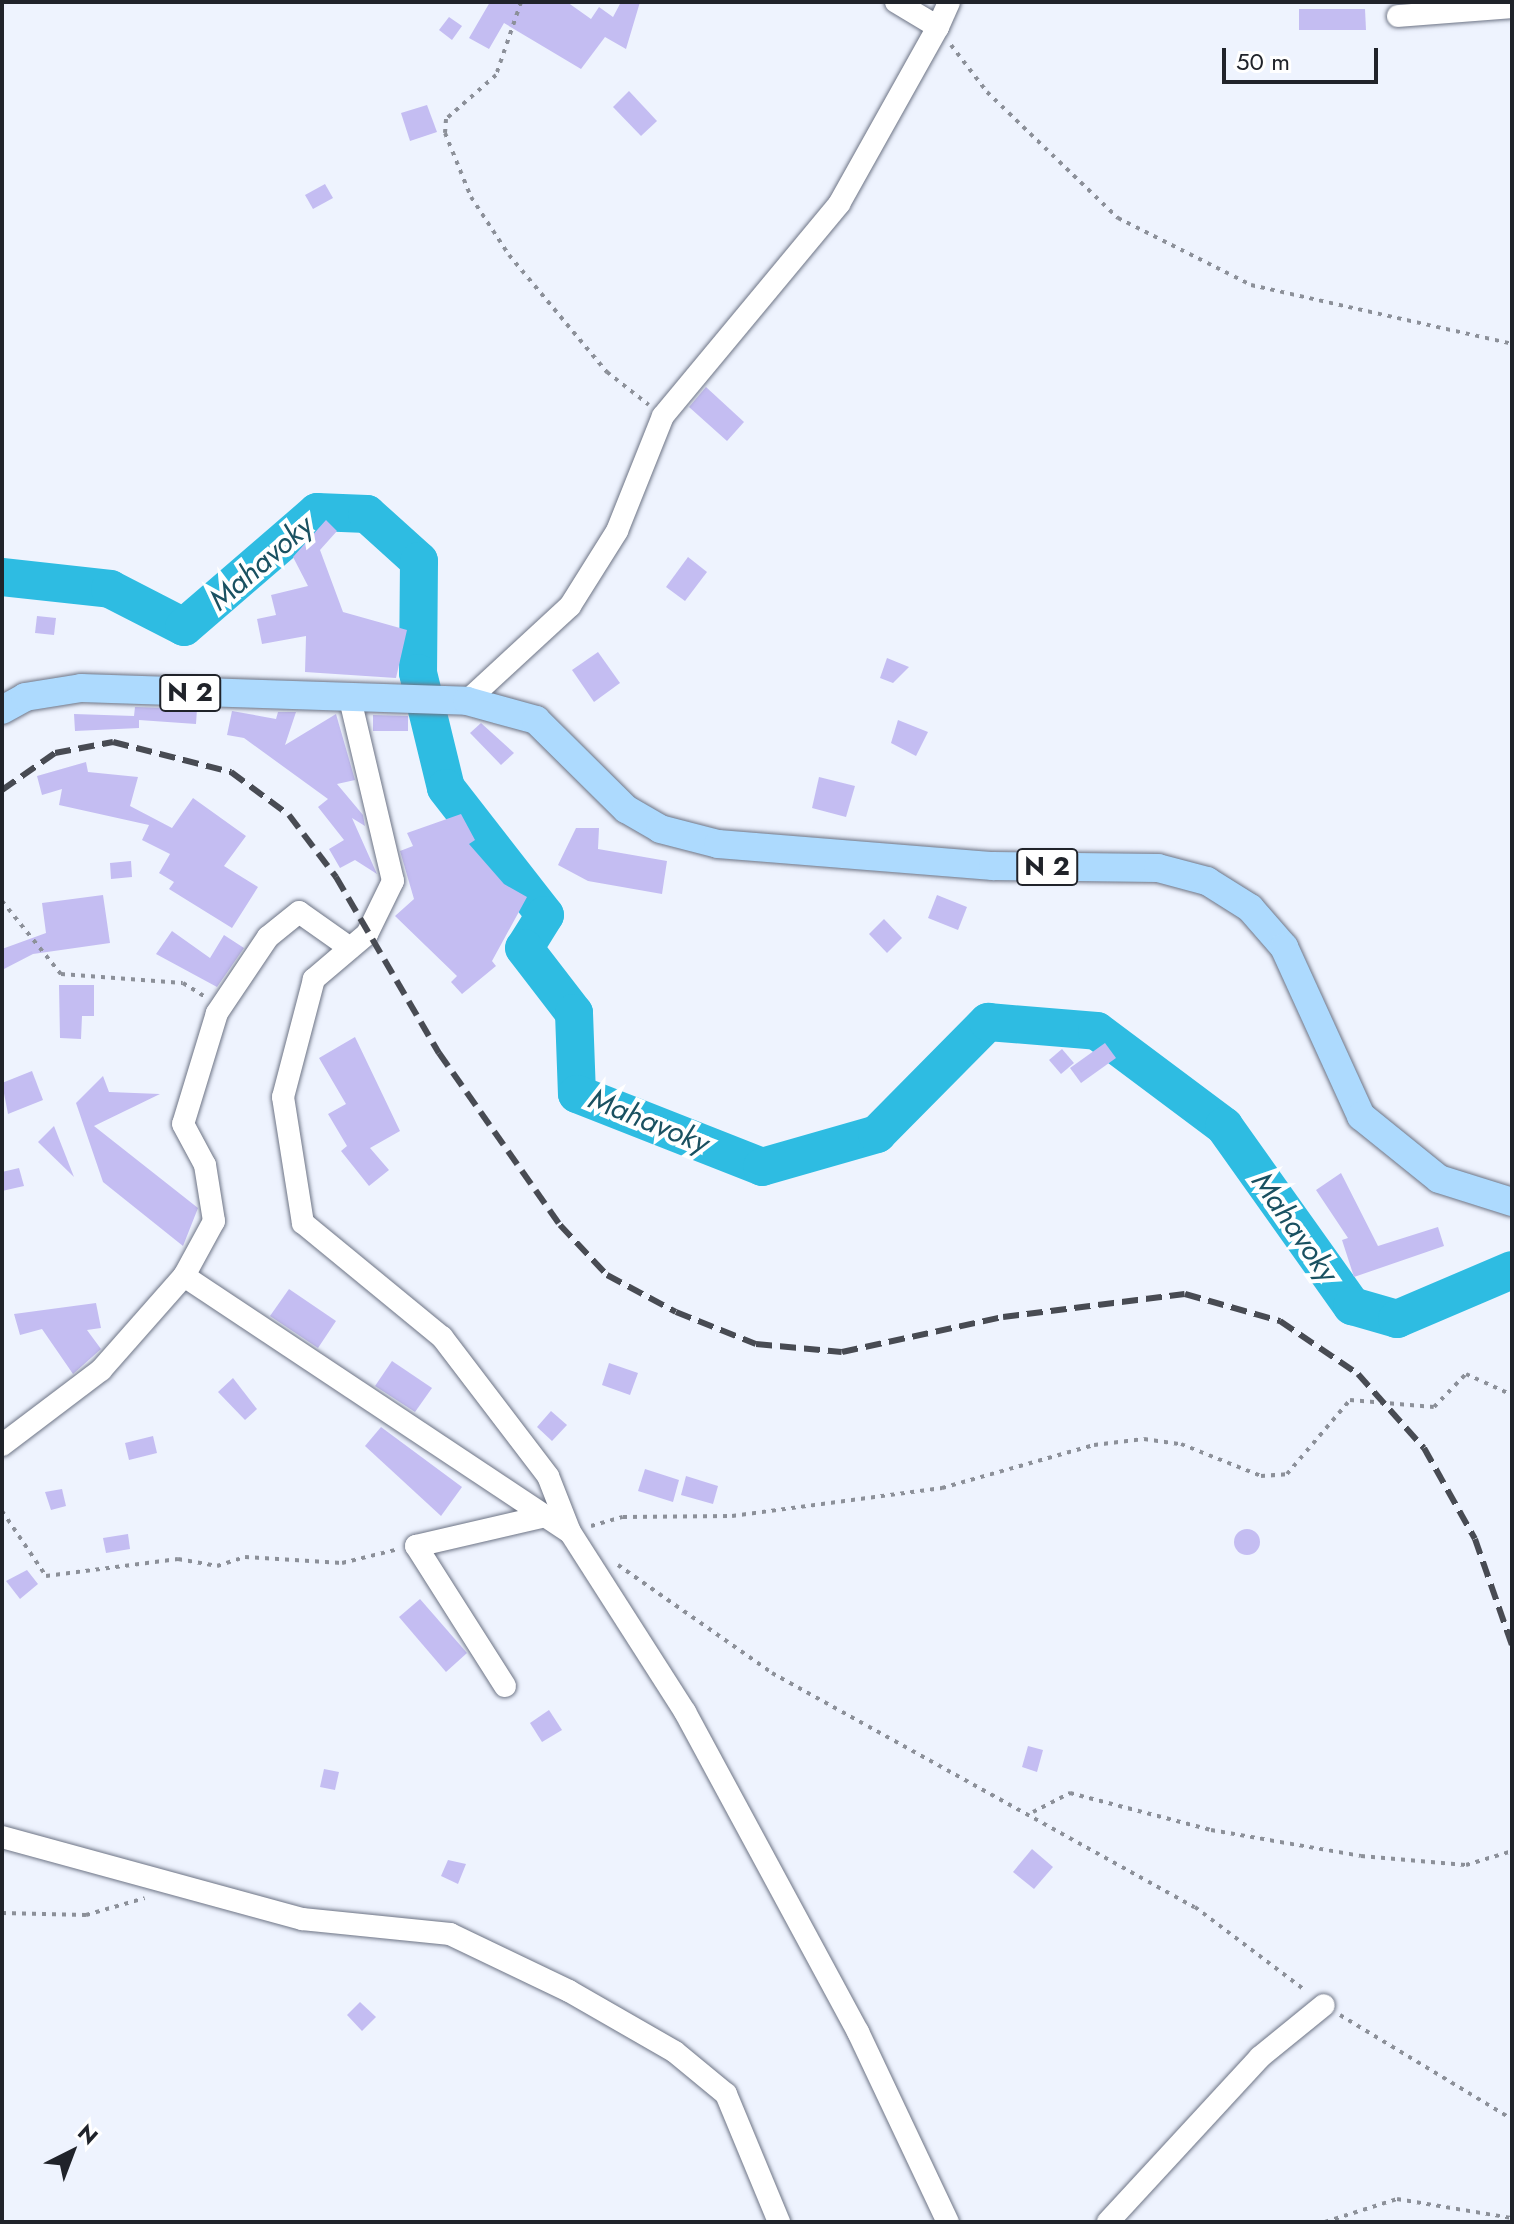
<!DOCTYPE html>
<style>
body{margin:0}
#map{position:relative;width:1514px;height:2224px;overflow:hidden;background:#eef3fe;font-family:Jost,sans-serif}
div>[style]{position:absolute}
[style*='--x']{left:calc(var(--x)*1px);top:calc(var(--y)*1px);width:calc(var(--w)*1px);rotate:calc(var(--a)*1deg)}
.river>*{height:38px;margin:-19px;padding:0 19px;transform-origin:19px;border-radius:19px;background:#2ebce2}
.building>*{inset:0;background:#c4bdf2}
.round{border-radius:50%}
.path>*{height:4px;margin-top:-2px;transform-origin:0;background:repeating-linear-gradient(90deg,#8c9099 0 4px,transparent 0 10px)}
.roads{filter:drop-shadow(0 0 2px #6d7485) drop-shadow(0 0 2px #6d7485)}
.minor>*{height:22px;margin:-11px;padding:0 11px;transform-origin:11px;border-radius:11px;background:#fff}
.major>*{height:28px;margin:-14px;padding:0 14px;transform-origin:14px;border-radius:14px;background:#addafe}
.rail>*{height:6px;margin-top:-3px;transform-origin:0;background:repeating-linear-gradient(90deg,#484b53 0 16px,transparent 0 24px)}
span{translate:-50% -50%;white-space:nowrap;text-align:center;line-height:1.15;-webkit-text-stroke:8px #fff;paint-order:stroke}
.shield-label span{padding:2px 6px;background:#fff;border:2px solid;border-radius:6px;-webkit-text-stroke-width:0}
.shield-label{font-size:26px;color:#20232a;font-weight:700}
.water-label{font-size:30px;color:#1a5161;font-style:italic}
.frame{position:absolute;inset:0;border:4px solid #20232a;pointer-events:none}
.north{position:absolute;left:32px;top:2112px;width:80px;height:80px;-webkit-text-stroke:6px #fff;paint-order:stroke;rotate:42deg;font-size:22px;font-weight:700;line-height:32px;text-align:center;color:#20232a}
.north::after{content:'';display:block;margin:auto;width:28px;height:36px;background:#20232a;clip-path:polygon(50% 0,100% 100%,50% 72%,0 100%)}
.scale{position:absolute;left:1222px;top:48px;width:156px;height:36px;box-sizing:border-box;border:4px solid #20232a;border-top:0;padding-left:10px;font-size:24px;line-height:28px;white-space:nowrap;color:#20232a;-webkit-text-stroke:6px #fff;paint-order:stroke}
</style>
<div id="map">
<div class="river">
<i style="--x:2;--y:577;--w:109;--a:6.3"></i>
<i style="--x:110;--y:589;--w:83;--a:27.2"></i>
<i style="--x:184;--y:627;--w:176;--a:-40.8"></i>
<i style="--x:317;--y:512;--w:50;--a:2.3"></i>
<i style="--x:367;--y:514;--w:70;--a:42.1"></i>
<i style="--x:419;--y:561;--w:112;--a:90.5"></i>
<i style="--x:418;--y:673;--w:118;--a:76.3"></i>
<i style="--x:446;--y:788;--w:161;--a:52.1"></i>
<i style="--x:545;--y:915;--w:39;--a:122"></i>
<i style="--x:524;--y:948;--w:82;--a:52.4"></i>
<i style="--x:574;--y:1013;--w:81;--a:87.9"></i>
<i style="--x:577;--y:1094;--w:199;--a:21.5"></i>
<i style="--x:762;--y:1167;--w:120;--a:-16"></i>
<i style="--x:877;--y:1134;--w:158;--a:-45.3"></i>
<i style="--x:988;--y:1022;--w:109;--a:4.7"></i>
<i style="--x:1097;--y:1031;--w:159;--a:36.8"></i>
<i style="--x:1224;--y:1126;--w:221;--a:54.6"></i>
<i style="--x:1352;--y:1306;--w:47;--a:16.1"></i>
<i style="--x:1397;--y:1319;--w:125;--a:-23.1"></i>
</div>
<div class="building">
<i style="clip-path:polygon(490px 2px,567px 2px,591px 19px,599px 7px,613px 17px,621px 2px,640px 2px,626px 49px,605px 37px,581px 69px,504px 23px,489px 49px,469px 38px)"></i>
<i style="clip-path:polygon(1299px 9px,1365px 9px,1366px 30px,1299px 30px)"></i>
<i style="clip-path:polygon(449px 17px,462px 26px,452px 40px,439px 30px)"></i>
<i style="clip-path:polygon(629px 91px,657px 121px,641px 136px,613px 107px)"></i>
<i style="clip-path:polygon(427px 105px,437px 132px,410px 141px,401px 113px)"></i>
<i style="clip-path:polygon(325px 184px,333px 198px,313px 209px,305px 195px)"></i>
<i style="clip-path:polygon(706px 387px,744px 422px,727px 441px,689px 407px)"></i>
<i style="clip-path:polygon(326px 520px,337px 531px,320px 550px,343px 612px,407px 630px,396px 678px,305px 672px,306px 636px,262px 644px,257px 619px,276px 615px,271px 595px,308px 586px,293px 557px)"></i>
<i style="clip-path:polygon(688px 557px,707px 572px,685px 601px,666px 587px)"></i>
<i style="clip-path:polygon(37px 616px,56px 618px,54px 635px,35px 633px)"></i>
<i style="clip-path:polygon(598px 652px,620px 683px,594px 702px,572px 670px)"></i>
<i style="clip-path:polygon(887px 658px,909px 667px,893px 683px,880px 678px)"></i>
<i style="clip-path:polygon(135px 707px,197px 709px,196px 724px,139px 720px,139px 728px,75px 731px,74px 714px,134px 716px)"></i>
<i style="clip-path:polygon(232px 711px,276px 719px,278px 712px,296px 712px,285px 745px,336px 714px,355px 780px,337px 784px,363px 815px,365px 826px,352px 818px,377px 874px,355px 860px,340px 868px,329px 849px,344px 840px,318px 807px,328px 799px,244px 738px,227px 735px)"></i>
<i style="clip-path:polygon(373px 715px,408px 716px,408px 731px,373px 731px)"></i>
<i style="clip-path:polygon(898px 720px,928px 732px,916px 756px,891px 743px)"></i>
<i style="clip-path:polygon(481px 723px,514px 753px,501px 765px,470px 733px)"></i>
<i style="clip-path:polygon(86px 762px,88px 772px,138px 777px,130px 806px,172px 828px,193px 798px,246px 836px,224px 866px,258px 887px,232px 928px,169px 889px,174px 882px,159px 873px,170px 854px,142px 840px,149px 825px,59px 805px,62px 789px,42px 795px,37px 776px)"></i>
<i style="clip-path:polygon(819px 777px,855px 786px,846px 817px,812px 808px)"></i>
<i style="clip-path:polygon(461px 814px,475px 840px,469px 844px,504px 884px,527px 897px,492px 961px,496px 966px,462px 994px,451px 982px,457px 976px,395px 916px,414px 899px,400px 851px,413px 846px,407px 833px)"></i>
<i style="clip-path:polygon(576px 828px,599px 828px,598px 849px,667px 861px,662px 894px,588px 881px,558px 865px)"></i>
<i style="clip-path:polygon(131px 861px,132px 877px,111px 879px,110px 863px)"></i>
<i style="clip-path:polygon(103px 895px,110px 943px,33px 954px,2px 970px,2px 949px,46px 933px,42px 903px)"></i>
<i style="clip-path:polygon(937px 895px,967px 907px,958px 930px,928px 918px)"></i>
<i style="clip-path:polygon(884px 919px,902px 938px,887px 953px,869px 934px)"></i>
<i style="clip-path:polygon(172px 931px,210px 958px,224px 935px,244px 948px,217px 987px,156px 954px)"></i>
<i style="clip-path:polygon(59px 985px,94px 985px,94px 1016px,82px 1016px,81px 1039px,60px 1038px)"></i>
<i style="clip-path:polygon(355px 1037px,400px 1131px,370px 1148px,389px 1170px,369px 1186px,341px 1151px,347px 1146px,328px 1114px,346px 1104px,319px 1058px)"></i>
<i style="clip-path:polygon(1105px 1043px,1116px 1058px,1081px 1083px,1070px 1068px)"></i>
<i style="clip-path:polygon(1062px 1049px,1074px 1063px,1061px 1074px,1049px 1060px)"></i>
<i style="clip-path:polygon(32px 1071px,43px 1100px,8px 1114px,2px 1083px)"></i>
<i style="clip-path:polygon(103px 1076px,109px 1092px,160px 1094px,94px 1126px,198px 1208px,183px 1246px,103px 1182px,76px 1103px)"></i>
<i style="clip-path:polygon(54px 1126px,74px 1177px,38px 1142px)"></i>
<i style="clip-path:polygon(19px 1168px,24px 1186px,2px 1191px,2px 1172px)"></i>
<i style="clip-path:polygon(1341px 1173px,1378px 1246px,1438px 1227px,1444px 1246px,1354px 1277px,1342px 1240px,1348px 1238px,1316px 1190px)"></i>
<i style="clip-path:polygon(289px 1289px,336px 1321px,318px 1348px,270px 1316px)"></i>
<i style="clip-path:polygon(96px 1303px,101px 1328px,87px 1330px,101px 1349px,73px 1374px,42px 1329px,20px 1335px,14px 1314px)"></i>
<i style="clip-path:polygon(392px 1361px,432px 1388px,415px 1412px,375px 1386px)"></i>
<i style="clip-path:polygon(609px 1363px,638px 1373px,630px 1395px,602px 1385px)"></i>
<i style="clip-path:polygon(233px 1378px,257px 1409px,245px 1420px,218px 1392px)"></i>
<i style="clip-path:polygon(551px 1411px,567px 1425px,552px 1441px,537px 1427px)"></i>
<i style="clip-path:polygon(381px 1427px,462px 1487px,441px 1516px,365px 1446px)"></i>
<i style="clip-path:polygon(153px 1436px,157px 1453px,129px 1460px,125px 1443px)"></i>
<i style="clip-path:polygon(645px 1469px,679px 1480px,673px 1502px,638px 1491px)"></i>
<i style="clip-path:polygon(686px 1476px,718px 1486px,713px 1504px,681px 1495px)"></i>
<i style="clip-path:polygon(62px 1489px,66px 1506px,51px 1510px,45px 1492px)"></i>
<i class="round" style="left:1234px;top:1529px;width:26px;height:26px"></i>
<i style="clip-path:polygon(128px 1534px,130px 1549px,106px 1553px,103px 1538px)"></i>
<i style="clip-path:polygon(27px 1570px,38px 1584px,20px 1599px,6px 1581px)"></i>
<i style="clip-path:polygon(420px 1599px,467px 1653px,446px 1672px,399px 1617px)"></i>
<i style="clip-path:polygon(549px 1710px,562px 1730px,542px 1742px,530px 1723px)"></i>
<i style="clip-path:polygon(1028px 1746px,1043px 1750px,1037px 1772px,1022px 1767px)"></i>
<i style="clip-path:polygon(324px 1769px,339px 1772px,335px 1790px,320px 1787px)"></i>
<i style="clip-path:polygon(1032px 1849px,1053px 1867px,1034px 1889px,1013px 1872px)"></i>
<i style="clip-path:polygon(448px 1860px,466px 1864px,458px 1884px,441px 1876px)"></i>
<i style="clip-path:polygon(360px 2002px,376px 2017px,362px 2031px,347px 2015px)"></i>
</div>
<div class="path">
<i style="--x:521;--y:2;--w:77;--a:108.9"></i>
<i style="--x:496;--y:75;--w:67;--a:138.7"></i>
<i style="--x:446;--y:119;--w:14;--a:94"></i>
<i style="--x:445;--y:133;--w:69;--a:67.9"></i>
<i style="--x:471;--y:197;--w:69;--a:56.8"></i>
<i style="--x:509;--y:255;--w:153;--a:50.1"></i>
<i style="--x:607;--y:372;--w:53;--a:38.2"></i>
<i style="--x:951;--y:45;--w:59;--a:52.5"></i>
<i style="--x:987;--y:92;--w:182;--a:43.9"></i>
<i style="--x:1118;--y:218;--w:149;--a:26.7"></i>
<i style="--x:1251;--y:285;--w:268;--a:12.7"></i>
<i style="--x:2;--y:901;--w:94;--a:51.1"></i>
<i style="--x:61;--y:974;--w:122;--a:4.2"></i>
<i style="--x:183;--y:983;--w:25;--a:32"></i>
<i style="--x:2;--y:1511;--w:78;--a:55.9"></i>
<i style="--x:46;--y:1576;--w:133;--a:-7.3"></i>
<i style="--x:178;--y:1559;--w:40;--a:10"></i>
<i style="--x:217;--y:1566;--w:29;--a:-18"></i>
<i style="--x:245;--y:1557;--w:97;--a:3.5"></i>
<i style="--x:342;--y:1563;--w:55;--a:-13.8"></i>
<i style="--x:591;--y:1526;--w:33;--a:-16"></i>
<i style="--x:623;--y:1517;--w:109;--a:-0.5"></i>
<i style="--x:732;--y:1516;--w:212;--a:-7.6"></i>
<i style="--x:942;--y:1488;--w:158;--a:-15.8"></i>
<i style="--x:1094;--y:1445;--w:50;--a:-6.8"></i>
<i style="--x:1144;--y:1439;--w:37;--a:8"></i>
<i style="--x:1181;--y:1444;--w:86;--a:21.8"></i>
<i style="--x:1261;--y:1476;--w:26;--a:-4"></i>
<i style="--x:1287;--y:1474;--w:97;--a:-49.6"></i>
<i style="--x:1350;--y:1400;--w:84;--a:4.8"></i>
<i style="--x:1434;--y:1407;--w:46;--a:-45.9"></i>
<i style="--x:1466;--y:1374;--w:51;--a:24.5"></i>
<i style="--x:618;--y:1565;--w:188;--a:35"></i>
<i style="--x:772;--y:1673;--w:483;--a:29"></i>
<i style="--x:1195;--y:1907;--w:139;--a:37.1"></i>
<i style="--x:1033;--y:1812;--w:42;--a:-27.2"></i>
<i style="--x:1070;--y:1793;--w:146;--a:14.7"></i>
<i style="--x:1211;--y:1830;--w:152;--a:9.8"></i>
<i style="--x:1361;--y:1856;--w:105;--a:4.9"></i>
<i style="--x:1466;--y:1865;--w:48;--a:-16.9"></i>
<i style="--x:2;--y:1913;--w:84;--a:1.4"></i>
<i style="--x:86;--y:1915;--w:61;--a:-16.1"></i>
<i style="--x:1340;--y:2015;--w:201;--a:31.2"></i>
<i style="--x:1325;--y:2222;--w:76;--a:-17.7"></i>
<i style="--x:1397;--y:2199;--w:117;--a:9.4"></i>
</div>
<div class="roads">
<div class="minor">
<i style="--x:1398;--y:16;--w:114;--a:-4.5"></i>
<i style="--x:938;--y:27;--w:27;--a:-66"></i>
<i style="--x:350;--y:699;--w:187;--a:76.7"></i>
<i style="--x:393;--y:881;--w:59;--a:116.1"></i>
<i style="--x:367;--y:934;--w:70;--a:139.7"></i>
<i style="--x:314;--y:979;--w:122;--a:104.7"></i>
<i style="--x:283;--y:1097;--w:128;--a:81"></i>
<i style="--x:303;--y:1223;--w:180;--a:39.4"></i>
<i style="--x:442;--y:1337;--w:175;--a:52.7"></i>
<i style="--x:548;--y:1476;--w:60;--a:68.6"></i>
<i style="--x:570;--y:1532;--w:214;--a:57.4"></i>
<i style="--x:685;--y:1712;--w:364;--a:61.6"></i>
<i style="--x:858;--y:2032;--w:210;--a:64.7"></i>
<i style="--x:467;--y:701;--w:140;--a:-42.7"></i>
<i style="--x:570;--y:606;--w:89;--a:-57.9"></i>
<i style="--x:617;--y:531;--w:124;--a:-68.2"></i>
<i style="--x:663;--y:416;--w:276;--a:-50.3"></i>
<i style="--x:839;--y:204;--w:203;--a:-60.8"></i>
<i style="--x:938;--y:27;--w:49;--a:-149.2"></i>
<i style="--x:350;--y:948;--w:62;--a:-144.8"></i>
<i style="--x:299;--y:912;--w:40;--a:141"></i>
<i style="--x:268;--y:937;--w:92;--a:123.9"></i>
<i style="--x:217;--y:1013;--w:116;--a:107"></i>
<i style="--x:183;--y:1124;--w:47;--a:61.8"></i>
<i style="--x:205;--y:1165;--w:57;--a:80.9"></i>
<i style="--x:214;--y:1221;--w:63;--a:118.6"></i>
<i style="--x:184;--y:1276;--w:463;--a:33.6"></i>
<i style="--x:2;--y:1445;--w:124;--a:-37.1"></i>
<i style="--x:101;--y:1370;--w:125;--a:-48.6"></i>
<i style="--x:505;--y:1686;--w:166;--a:-122.4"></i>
<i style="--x:416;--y:1546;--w:133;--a:-13"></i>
<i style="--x:2;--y:1837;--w:311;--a:15.3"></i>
<i style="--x:302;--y:1919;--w:149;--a:5.8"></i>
<i style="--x:450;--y:1934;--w:132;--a:25.6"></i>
<i style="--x:569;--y:1991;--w:122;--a:29.9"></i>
<i style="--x:675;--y:2052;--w:66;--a:39.5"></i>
<i style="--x:726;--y:2094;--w:139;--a:67.5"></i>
<i style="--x:1108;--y:2222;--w:224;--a:-47.3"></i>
<i style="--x:1260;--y:2057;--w:82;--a:-39.1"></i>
</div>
<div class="major">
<i style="--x:2;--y:710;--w:26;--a:-29"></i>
<i style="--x:25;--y:697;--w:57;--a:-9.1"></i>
<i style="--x:81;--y:688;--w:386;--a:1.9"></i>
<i style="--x:467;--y:701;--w:72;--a:15.4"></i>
<i style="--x:536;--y:720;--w:127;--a:44.7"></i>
<i style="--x:626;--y:809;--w:39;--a:30"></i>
<i style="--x:660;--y:829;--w:60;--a:14.5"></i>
<i style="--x:718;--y:844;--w:276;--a:4.6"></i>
<i style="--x:993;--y:866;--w:165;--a:0.7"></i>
<i style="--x:1158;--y:868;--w:51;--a:14.9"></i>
<i style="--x:1207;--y:881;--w:51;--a:32.1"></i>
<i style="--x:1250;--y:908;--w:52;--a:48.9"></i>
<i style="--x:1284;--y:947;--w:186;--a:65.5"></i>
<i style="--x:1361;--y:1116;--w:100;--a:38.9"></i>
<i style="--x:1439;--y:1179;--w:77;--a:17.5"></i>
</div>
</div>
<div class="rail">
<i style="--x:2;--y:790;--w:65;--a:-34.9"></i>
<i style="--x:55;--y:753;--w:59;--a:-10.7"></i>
<i style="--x:113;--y:742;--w:122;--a:14.3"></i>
<i style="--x:231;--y:772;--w:72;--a:36.6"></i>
<i style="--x:289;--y:815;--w:78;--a:52.8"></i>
<i style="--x:336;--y:877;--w:204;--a:59.7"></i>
<i style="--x:439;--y:1053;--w:210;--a:54.9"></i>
<i style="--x:560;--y:1225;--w:69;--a:46.8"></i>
<i style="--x:607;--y:1275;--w:78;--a:28.2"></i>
<i style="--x:676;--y:1312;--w:86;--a:21.8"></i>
<i style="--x:756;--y:1344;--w:86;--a:5.3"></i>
<i style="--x:842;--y:1352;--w:165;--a:-12.3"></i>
<i style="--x:1003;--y:1317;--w:183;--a:-7.2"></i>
<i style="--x:1185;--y:1294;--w:99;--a:15.9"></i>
<i style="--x:1280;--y:1321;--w:94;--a:34.2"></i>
<i style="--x:1358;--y:1374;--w:99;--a:48.3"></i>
<i style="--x:1424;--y:1448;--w:104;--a:60.7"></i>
<i style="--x:1475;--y:1539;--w:112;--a:70.8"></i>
</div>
<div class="shield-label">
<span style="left:190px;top:693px">N 2</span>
<span style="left:1047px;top:867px">N 2</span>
</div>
<div class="water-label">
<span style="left:261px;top:563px;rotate:-41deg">Mahavoky</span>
<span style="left:649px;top:1121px;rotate:22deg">Mahavoky</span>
<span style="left:1295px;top:1227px;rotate:55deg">Mahavoky</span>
</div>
<div class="frame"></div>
<div class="north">N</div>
<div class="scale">50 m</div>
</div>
